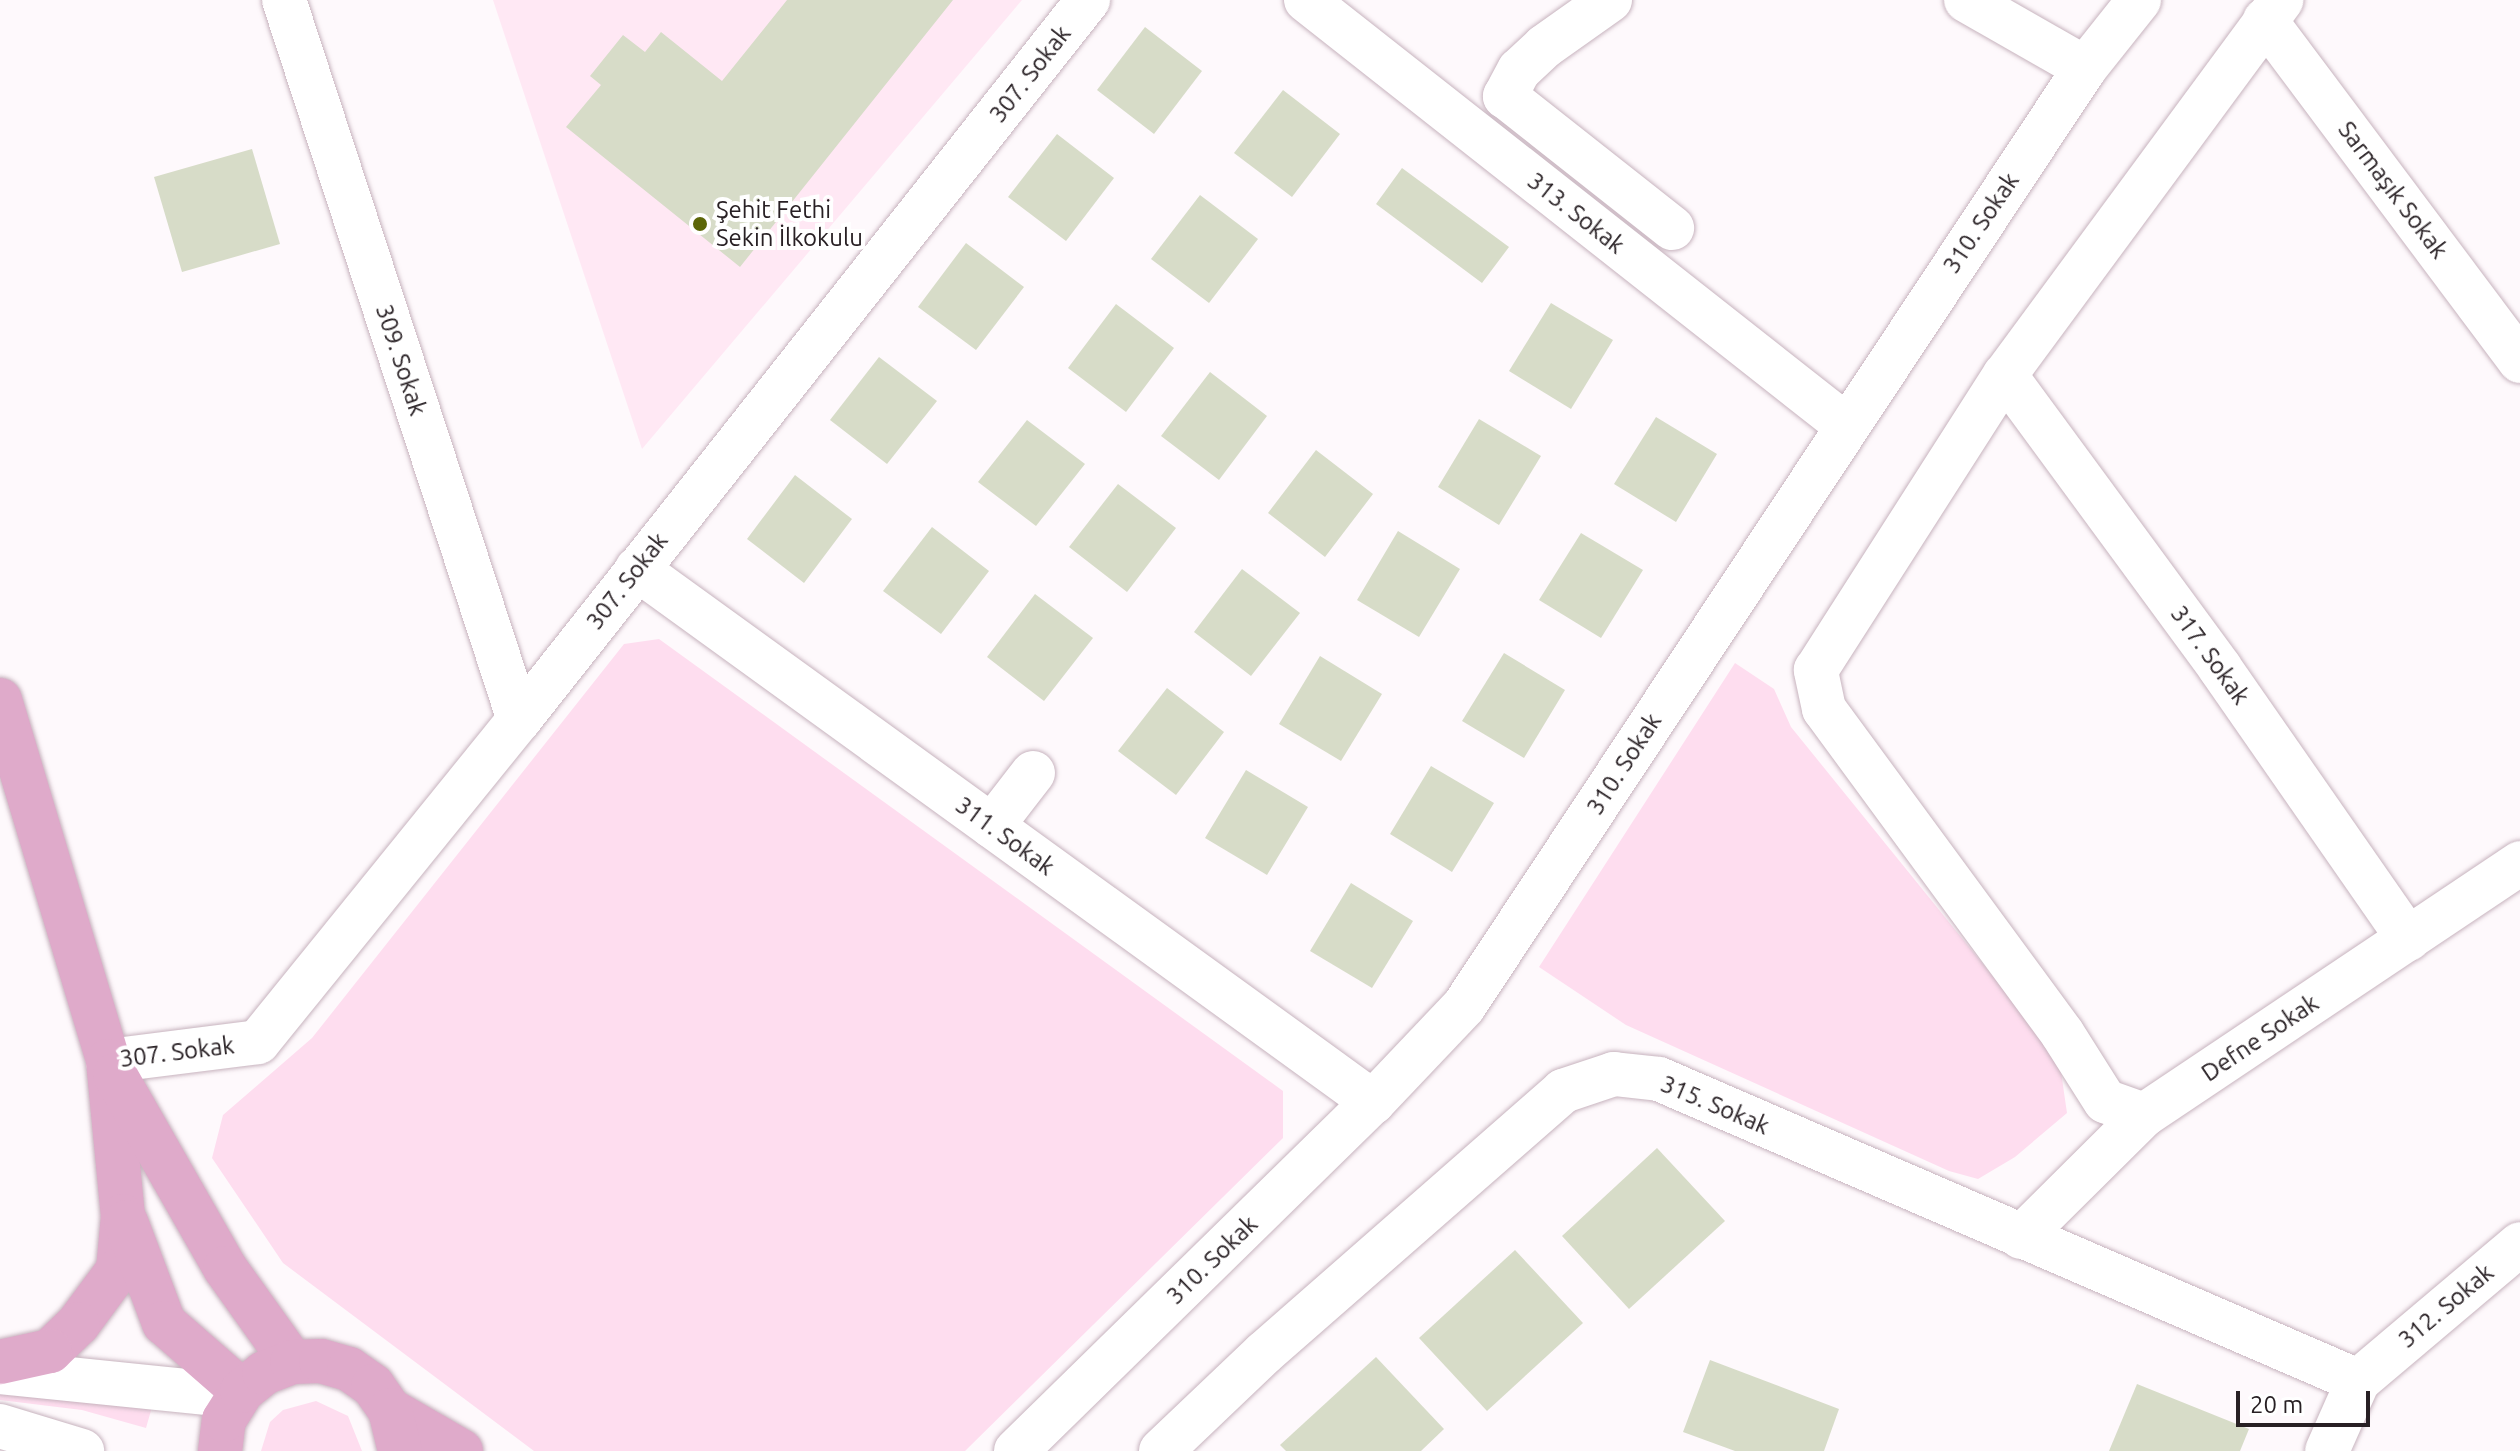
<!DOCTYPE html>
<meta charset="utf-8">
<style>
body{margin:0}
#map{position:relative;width:2520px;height:1451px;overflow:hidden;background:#fef9fc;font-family:Ubuntu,sans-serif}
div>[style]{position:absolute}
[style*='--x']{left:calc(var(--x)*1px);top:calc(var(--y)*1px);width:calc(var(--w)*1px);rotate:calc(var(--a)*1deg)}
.built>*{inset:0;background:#ffe8f4}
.green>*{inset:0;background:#feddef}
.building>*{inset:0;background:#d7dcc8}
.roads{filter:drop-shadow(0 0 2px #c7b3be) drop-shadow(0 0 2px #c7b3be)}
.minor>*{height:44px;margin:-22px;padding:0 22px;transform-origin:22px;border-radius:22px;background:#fff}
.major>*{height:44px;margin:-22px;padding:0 22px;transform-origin:22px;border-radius:22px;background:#dfaaca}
.dots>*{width:22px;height:22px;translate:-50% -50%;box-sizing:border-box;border:4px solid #fff;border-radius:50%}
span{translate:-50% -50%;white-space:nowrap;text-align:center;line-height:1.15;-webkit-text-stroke:8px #fff;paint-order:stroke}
.street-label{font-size:24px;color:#282024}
.poi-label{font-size:24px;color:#282024}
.left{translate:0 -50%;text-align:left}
.scale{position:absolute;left:2236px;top:1391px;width:134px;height:36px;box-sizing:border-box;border:4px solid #282024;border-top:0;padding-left:10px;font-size:24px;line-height:28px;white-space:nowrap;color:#282024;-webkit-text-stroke:6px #fff;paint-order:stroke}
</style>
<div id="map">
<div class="built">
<i style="clip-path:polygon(493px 0,1022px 0,642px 449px)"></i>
</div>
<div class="green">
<i style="clip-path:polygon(659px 639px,1283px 1091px,1283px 1138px,965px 1451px,534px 1451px,283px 1263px,212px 1158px,223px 1115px,312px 1038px,624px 644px)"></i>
<i style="clip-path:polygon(1735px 663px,1774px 689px,1791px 727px,2059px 1058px,2067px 1113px,2015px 1157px,1978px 1179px,1949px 1171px,1626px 1025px,1539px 967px)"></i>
<i style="clip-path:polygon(0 1392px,152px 1407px,146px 1428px,82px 1410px,0 1400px)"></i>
<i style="clip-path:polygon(316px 1401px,348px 1416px,362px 1451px,261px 1451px,270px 1422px,283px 1410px)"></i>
</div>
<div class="building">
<i style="clip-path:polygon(787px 0,953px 0,740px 267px,566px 127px,601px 85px,590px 76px,623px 35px,645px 52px,661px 32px,722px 81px)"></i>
<i style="clip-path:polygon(1145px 27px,1202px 71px,1154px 134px,1097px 90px)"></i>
<i style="clip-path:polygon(1283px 90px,1340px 134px,1292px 197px,1234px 153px)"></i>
<i style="clip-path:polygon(1057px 134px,1114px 178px,1066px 241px,1008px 197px)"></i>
<i style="clip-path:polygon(252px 149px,280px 244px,182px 272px,154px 177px)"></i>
<i style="clip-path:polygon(1402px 168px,1509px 247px,1482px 283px,1376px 204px)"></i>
<i style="clip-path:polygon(1200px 195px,1258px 239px,1209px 303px,1151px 259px)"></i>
<i style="clip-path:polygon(966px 243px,1024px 287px,976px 350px,918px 307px)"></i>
<i style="clip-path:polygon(1551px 303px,1613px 340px,1571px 409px,1509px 371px)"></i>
<i style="clip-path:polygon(1116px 304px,1174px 348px,1126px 412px,1068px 368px)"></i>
<i style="clip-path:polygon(879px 357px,937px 401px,887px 464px,830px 420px)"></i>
<i style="clip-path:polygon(1210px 372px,1267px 416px,1219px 480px,1161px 436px)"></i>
<i style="clip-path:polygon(1656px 417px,1717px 454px,1676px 522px,1614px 484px)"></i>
<i style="clip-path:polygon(1479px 419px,1541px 456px,1499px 525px,1438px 487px)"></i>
<i style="clip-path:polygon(1027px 420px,1085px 464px,1036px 526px,978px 482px)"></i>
<i style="clip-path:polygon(1316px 450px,1373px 494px,1325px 557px,1268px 513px)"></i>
<i style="clip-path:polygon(795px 475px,852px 519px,804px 583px,747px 539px)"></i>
<i style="clip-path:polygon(1118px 484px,1176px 528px,1127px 592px,1069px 547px)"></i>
<i style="clip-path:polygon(932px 527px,989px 571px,941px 634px,883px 591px)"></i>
<i style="clip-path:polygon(1398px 531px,1460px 569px,1419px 637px,1357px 600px)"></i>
<i style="clip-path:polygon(1581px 533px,1643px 570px,1601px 638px,1539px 600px)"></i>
<i style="clip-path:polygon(1242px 569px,1300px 613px,1251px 676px,1194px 632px)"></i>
<i style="clip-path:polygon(1035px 594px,1093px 638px,1044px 701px,987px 657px)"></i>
<i style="clip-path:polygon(1504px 653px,1565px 690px,1524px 758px,1462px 721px)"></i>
<i style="clip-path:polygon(1320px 656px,1382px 694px,1341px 761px,1279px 724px)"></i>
<i style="clip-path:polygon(1167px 688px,1224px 732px,1176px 795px,1118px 751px)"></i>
<i style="clip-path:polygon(1431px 766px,1494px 803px,1452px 872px,1390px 834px)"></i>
<i style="clip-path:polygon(1246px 770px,1308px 807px,1267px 875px,1205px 838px)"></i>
<i style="clip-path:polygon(1351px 883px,1413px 921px,1372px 988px,1310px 951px)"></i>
<i style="clip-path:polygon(1657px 1148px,1725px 1221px,1629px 1309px,1562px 1236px)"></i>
<i style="clip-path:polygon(1515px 1250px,1583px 1323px,1487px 1411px,1419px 1338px)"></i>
<i style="clip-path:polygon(1376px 1357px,1444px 1429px,1421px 1451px,1286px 1451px,1280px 1445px)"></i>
<i style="clip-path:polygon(1710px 1360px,1839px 1409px,1824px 1451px,1735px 1451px,1683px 1432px)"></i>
<i style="clip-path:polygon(2137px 1384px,2249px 1429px,2240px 1451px,2109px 1451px)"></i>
</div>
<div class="roads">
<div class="minor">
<i style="--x:284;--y:0;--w:757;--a:71.92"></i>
<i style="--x:1306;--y:0;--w:689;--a:38.22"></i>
<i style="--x:1610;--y:0;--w:80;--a:144.7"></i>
<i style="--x:1545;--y:46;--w:35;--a:137"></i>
<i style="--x:1519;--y:70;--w:30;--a:118"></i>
<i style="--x:1505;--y:96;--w:213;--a:38.3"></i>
<i style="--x:1966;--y:0;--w:137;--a:29.7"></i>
<i style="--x:2265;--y:20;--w:426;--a:53.2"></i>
<i style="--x:2005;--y:375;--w:363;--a:53.7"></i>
<i style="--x:2220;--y:668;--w:330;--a:55.2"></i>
<i style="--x:637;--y:569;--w:909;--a:35.91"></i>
<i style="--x:992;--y:826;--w:67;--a:-52.3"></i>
<i style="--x:108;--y:1061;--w:151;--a:-7.2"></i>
<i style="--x:258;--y:1042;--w:414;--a:-51"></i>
<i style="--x:519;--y:720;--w:918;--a:-51.68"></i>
<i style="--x:2144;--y:1115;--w:41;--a:-160.3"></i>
<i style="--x:2105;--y:1101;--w:80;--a:-122.3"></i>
<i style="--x:2062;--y:1033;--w:402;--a:-126.3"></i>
<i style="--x:1824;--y:709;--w:40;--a:-102"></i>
<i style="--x:1816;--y:670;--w:350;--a:-57.4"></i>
<i style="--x:2005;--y:375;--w:466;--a:-53.6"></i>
<i style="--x:2021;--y:1237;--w:173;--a:-44.8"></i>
<i style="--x:2144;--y:1115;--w:453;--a:-33.8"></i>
<i style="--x:0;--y:1372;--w:238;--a:5.8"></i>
<i style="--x:0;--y:1426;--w:86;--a:17"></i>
<i style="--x:1016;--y:1451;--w:499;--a:-44.4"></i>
<i style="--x:1373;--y:1102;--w:132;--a:-46.5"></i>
<i style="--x:1464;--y:1006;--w:1125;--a:-56.49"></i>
<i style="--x:2085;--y:68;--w:87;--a:-51.5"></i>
<i style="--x:1161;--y:1451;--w:142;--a:-43.6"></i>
<i style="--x:1264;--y:1353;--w:398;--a:-41.2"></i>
<i style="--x:1563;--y:1091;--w:54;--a:-18.4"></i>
<i style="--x:1614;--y:1074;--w:45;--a:6.3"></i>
<i style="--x:1659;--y:1079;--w:761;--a:23.37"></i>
<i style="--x:2327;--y:1451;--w:77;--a:-66.1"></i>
<i style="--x:2358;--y:1381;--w:212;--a:-40.2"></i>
</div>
<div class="major">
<i style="--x:0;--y:700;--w:377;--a:73.3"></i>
<i style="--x:108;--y:1061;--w:156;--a:84.5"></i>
<i style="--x:123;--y:1216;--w:54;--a:95.3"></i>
<i style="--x:118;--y:1270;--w:67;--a:126.5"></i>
<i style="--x:78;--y:1324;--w:39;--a:136"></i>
<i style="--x:50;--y:1351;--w:51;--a:167.6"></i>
<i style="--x:115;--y:1075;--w:222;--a:60.3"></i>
<i style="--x:225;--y:1268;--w:115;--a:54.5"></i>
<i style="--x:126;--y:1222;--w:108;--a:69.4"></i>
<i style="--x:164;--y:1323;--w:103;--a:41.1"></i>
<i style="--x:390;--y:1410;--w:82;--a:30"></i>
<i style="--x:220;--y:1451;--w:31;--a:-83"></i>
<i style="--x:224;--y:1420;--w:34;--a:-58"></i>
<i style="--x:242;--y:1391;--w:28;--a:-39"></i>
<i style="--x:264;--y:1373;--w:30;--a:-21"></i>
<i style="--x:292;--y:1362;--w:29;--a:-2"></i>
<i style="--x:321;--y:1361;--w:29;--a:16"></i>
<i style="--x:349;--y:1369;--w:29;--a:35"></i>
<i style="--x:373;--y:1386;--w:29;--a:55"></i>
<i style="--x:390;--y:1410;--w:42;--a:76.3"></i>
</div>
</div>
<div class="dots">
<i style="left:700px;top:224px;background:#5c6608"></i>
</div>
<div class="street-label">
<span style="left:1030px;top:74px;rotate:-52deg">307. Sokak</span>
<span style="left:2393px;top:190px;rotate:53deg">Sarmaşık Sokak</span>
<span style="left:1576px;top:213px;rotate:38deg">313. Sokak</span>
<span style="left:1981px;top:223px;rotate:-56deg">310. Sokak</span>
<span style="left:401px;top:360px;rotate:72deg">309. Sokak</span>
<span style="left:627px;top:581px;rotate:-52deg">307. Sokak</span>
<span style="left:2210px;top:655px;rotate:54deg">317. Sokak</span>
<span style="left:1624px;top:764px;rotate:-57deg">310. Sokak</span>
<span style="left:1005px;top:836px;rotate:36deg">311. Sokak</span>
<span style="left:2260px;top:1038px;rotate:-34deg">Defne Sokak</span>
<span style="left:177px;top:1052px;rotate:-7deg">307. Sokak</span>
<span style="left:1715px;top:1105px;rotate:23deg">315. Sokak</span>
<span style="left:1212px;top:1260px;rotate:-44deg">310. Sokak</span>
<span style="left:2446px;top:1306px;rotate:-40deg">312. Sokak</span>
</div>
<div class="poi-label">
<span class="left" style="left:716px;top:224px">Şehit Fethi<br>Sekin İlkokulu</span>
</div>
<div class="scale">20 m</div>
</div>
